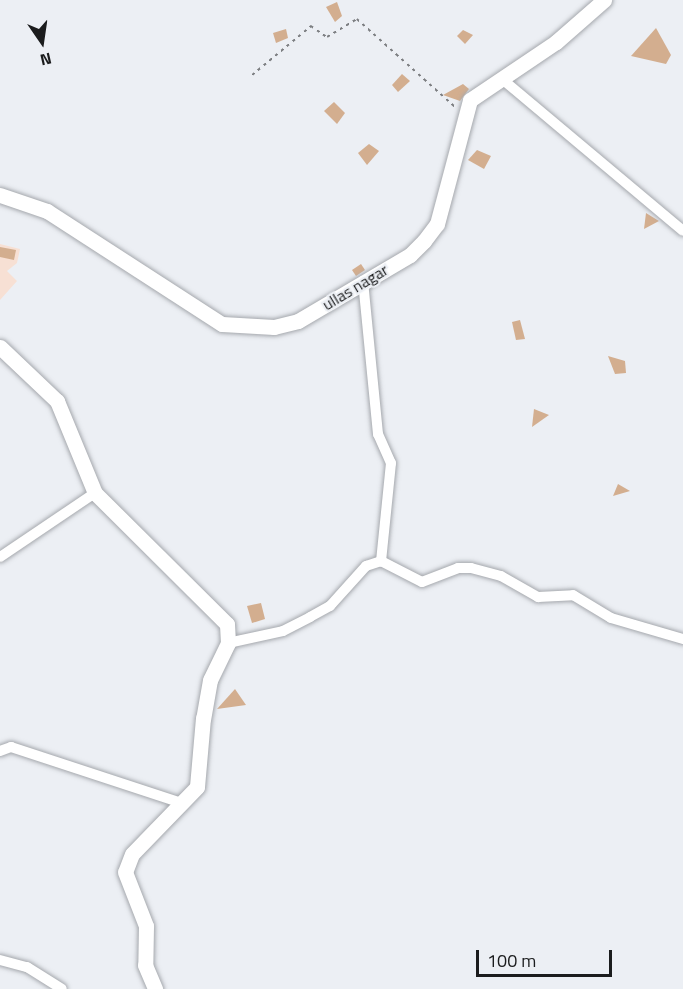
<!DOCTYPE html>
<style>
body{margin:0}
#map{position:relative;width:683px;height:989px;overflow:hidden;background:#eceff4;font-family:"Titillium Web",sans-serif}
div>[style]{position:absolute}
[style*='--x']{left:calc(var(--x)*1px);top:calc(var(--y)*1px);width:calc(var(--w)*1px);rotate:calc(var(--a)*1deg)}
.education>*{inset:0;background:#f7e0d4}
.building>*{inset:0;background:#d3ae8f}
.path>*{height:1.5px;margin-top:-0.75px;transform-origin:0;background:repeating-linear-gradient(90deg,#7c7e81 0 3px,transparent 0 7.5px)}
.roads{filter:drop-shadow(0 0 2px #a5a8ad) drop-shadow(0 0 2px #a5a8ad)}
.minor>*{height:10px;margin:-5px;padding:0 5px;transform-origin:5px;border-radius:5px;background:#fff}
.secondary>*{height:15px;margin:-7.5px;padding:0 7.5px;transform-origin:7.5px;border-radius:7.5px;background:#fff}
span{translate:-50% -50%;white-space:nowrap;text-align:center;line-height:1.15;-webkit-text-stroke:4.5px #eceff4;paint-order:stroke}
.street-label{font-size:16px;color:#1b1c1d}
.north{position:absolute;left:12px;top:12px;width:60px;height:60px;-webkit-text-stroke:4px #eceff4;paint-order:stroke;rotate:167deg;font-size:16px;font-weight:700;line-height:24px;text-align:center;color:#1b1c1d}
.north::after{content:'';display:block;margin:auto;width:21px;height:27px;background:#1b1c1d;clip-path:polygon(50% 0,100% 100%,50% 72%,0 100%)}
.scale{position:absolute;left:476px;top:950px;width:136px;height:27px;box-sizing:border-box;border:3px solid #1b1c1d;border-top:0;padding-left:8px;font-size:18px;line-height:21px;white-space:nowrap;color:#1b1c1d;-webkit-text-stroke:4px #eceff4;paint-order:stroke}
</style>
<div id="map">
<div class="education">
<i style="clip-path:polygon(0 244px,20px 249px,17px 263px,7px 271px,17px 281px,0 300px)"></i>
</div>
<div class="building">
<i style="clip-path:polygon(337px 2px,342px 16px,335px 22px,326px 7px)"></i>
<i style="clip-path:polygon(656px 28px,671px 55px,666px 64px,631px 56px)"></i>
<i style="clip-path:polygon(286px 29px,288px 38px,276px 43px,273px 33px)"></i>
<i style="clip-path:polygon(463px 30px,473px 35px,465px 44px,457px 36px)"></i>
<i style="clip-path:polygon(402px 74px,410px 81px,398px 92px,392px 85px)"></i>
<i style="clip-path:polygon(463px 84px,469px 89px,460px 101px,443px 95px)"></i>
<i style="clip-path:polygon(334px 102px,345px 113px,337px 124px,324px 111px)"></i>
<i style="clip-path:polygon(369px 144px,379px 151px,367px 165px,358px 153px)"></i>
<i style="clip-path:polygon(477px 150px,491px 156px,484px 169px,468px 160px)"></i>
<i style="clip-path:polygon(646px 213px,659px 221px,644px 229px)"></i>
<i style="clip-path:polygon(0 247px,16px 250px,14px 260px,0 257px)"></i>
<i style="clip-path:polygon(361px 264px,365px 270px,356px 276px,352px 270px)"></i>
<i style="clip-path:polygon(520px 320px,525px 339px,516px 340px,512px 322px)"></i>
<i style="clip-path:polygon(608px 356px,625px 361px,626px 373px,615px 374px)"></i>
<i style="clip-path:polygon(534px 409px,549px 415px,532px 427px)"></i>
<i style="clip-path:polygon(618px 484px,630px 491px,613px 496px)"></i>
<i style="clip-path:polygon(261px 603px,265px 619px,252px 623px,247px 606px)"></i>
<i style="clip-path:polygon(235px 689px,246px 705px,217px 709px)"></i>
</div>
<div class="path">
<i style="--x:252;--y:75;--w:77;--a:-39.7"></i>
<i style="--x:311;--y:26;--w:19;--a:35"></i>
<i style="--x:327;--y:37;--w:35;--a:-31"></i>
<i style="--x:357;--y:19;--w:132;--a:41.9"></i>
</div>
<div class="roads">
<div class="minor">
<i style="--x:502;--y:79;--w:236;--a:40"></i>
<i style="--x:363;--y:281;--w:154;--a:84.4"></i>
<i style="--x:378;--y:434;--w:32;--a:66"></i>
<i style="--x:391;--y:463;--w:99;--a:95.8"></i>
<i style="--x:0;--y:557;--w:115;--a:-34"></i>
<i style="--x:228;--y:643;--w:56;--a:-12.3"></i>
<i style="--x:283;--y:631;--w:30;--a:-27"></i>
<i style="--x:310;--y:617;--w:23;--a:-29"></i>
<i style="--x:330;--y:606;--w:54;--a:-48"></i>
<i style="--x:366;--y:566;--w:16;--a:-18"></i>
<i style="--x:381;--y:561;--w:46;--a:27.1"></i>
<i style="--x:422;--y:582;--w:39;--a:-21"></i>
<i style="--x:458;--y:568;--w:13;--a:0"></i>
<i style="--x:471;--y:568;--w:31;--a:15"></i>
<i style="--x:501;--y:576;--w:43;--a:29.6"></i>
<i style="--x:538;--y:597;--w:35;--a:-3"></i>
<i style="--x:573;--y:595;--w:44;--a:31.2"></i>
<i style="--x:611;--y:618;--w:75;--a:16.3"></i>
<i style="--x:0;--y:751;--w:12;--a:-20"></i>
<i style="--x:11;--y:747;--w:182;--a:18.2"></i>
<i style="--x:0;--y:960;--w:28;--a:15"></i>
<i style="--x:27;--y:967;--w:41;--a:32.2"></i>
</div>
<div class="secondary">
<i style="--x:0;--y:195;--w:50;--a:18.8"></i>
<i style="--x:47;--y:211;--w:208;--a:32.9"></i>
<i style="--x:222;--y:324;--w:52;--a:3.3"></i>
<i style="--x:274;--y:327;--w:25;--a:-14"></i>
<i style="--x:298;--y:321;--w:130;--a:-30.5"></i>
<i style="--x:410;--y:255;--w:20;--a:-45"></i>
<i style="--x:424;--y:241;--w:21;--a:-53"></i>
<i style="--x:437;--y:224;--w:128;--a:-75.1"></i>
<i style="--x:470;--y:100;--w:104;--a:-34"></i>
<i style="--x:556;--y:42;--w:64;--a:-41.2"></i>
<i style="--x:0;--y:347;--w:79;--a:43.5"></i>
<i style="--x:57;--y:401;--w:100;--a:67.6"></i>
<i style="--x:95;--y:493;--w:186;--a:44.8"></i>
<i style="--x:227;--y:624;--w:19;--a:87"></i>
<i style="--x:228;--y:643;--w:41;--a:115.9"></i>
<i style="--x:210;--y:680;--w:39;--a:100"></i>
<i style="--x:203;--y:718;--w:69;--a:95"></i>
<i style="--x:197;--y:787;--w:93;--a:134.1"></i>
<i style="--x:132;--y:854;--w:19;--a:111"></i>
<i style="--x:125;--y:872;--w:58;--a:68.7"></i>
<i style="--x:146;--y:926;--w:39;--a:91"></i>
<i style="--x:145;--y:965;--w:26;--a:67"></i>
</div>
</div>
<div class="street-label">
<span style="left:355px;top:287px;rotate:-31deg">ullas nagar</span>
</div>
<div class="north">N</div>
<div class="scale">100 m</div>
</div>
